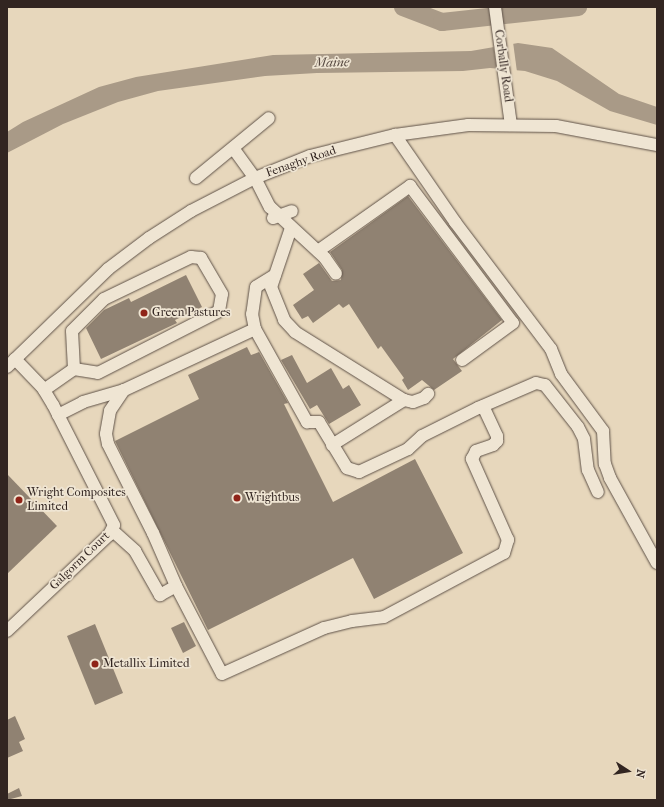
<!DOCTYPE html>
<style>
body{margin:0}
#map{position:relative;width:664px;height:807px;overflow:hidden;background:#e7d7bc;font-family:"IM FELL French Canon",serif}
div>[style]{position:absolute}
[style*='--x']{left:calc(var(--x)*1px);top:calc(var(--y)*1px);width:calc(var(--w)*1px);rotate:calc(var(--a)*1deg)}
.water>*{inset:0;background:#a99a87}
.pier>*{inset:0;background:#e7d7bc}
.river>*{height:18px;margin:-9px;padding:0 9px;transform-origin:9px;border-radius:9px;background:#a99a87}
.building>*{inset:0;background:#908272}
.roads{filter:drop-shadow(0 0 1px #5f5248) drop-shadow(0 0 1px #5f5248)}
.minor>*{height:12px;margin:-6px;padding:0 6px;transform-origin:6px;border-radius:6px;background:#efe5d3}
.dots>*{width:11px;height:11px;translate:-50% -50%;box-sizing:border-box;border:2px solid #efe5d3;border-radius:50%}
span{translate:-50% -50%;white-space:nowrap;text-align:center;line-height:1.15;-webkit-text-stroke:3.5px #efe5d3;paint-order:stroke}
.street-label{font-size:12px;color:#322521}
.poi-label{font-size:12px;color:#322521}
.left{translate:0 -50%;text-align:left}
.water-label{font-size:13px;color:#564840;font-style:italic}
.frame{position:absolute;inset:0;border:8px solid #322521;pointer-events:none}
.north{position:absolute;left:608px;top:751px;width:40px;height:40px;-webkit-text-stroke:3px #efe5d3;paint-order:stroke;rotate:102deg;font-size:11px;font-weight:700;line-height:16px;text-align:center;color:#322521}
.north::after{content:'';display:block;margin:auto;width:14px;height:18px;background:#322521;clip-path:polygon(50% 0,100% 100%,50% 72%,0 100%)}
</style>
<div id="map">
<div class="water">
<i style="clip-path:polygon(518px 43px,552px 48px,619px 94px,657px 107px,657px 125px,610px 111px,557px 81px,525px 71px,490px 68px,463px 71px,317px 73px,265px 76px,158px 91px,118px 102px,63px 124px,7px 153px,7px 132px,23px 122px,99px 87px,136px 77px,273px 55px,471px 51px)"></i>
</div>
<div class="pier">
<i style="clip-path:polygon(513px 42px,517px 72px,497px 70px,493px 44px)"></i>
</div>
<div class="river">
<i style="--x:403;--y:7;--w:42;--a:21"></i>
<i style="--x:442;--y:22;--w:137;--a:-6.3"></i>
</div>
<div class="building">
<i style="clip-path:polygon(408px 196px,502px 320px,453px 359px,462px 371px,434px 390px,422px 380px,408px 390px,402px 380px,404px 378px,381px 346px,378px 349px,349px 304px,343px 308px,339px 304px,313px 323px,308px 316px,302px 319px,293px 305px,314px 290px,303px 274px,319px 263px,332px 281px,341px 280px,342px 270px,330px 252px)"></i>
<i style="clip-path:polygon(186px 275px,202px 307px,175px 320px,177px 323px,101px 359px,86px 328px,104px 310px,129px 298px,131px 302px)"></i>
<i style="clip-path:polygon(247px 347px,251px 355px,259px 352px,288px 403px,284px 404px,333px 502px,415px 459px,463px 553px,374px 599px,353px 558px,208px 630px,115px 441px,199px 399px,188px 375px)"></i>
<i style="clip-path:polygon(292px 355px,307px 383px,331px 368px,343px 389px,349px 385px,361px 405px,329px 424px,317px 405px,310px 409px,281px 360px)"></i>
<i style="clip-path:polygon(7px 474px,57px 526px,7px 574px)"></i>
<i style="clip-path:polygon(184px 622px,196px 646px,183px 653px,171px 628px)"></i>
<i style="clip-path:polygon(95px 624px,123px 693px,95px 705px,67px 636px)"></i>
<i style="clip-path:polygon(15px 716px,25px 739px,19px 742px,23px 751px,7px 758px,7px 720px)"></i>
<i style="clip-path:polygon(19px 788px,22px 796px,7px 800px,7px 794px)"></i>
</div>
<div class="roads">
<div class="minor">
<i style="--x:495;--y:7;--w:119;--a:82.3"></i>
<i style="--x:395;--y:135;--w:106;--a:55.4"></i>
<i style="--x:455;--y:222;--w:159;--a:52.9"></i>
<i style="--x:551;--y:349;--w:27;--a:68"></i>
<i style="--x:561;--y:374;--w:71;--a:53.6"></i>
<i style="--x:603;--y:431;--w:33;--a:87"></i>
<i style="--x:605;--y:464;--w:15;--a:70"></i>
<i style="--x:610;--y:478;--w:97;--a:61.1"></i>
<i style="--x:233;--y:148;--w:37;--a:54"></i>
<i style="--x:255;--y:178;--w:33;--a:63"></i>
<i style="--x:270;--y:207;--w:75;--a:42.8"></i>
<i style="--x:325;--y:258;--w:19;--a:55"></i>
<i style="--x:196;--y:178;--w:94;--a:-39.4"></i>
<i style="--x:273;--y:218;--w:20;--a:-20"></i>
<i style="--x:291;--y:228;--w:62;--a:108.7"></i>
<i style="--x:271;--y:287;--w:35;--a:68"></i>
<i style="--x:284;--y:320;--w:16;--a:47"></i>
<i style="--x:295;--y:332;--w:128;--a:32"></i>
<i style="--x:404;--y:400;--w:9;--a:13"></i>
<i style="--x:413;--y:402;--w:12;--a:-20"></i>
<i style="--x:424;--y:398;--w:6;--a:-45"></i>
<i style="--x:318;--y:251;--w:113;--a:-35.2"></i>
<i style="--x:410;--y:186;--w:171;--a:53.1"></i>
<i style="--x:513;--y:323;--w:63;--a:144"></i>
<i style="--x:275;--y:275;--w:22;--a:148"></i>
<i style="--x:256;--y:287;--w:27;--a:98"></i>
<i style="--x:252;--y:314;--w:15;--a:79"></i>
<i style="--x:255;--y:329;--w:107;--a:60.8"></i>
<i style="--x:307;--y:422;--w:12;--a:0"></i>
<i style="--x:319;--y:422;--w:54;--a:58.7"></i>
<i style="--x:347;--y:468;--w:13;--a:18"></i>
<i style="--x:359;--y:472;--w:54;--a:-25.1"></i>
<i style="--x:408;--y:449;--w:19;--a:-43"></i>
<i style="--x:422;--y:436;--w:63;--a:-26.6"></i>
<i style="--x:478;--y:408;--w:63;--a:-23.3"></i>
<i style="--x:536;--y:383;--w:9;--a:13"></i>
<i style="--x:545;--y:385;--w:53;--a:51.8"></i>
<i style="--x:578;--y:427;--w:13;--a:63"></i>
<i style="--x:584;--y:439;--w:31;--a:83"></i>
<i style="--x:588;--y:470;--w:24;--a:66"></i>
<i style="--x:255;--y:329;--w:145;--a:155"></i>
<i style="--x:124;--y:390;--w:25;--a:124"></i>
<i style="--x:110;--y:411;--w:23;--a:100"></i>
<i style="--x:106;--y:434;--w:10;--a:79"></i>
<i style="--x:108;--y:444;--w:100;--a:63.2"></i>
<i style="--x:153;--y:533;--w:58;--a:66.5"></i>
<i style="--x:176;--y:586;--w:99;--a:62.4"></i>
<i style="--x:222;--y:674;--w:112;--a:-24.3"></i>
<i style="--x:324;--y:628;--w:29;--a:-14"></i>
<i style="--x:352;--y:621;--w:32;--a:-7"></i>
<i style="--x:384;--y:617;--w:136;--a:-28.1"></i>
<i style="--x:504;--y:553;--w:14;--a:-73"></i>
<i style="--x:508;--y:540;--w:89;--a:-114"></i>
<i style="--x:472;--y:459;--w:9;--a:-63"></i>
<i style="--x:476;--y:451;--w:18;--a:-19"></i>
<i style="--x:493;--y:445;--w:6;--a:-45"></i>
<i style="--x:497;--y:441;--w:5;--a:-90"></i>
<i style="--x:497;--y:436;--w:33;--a:-115"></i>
<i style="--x:7;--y:367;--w:141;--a:-44.1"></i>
<i style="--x:108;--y:269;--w:51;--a:-37.1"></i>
<i style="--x:149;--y:238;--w:50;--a:-32.7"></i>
<i style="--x:191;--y:211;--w:72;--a:-27.3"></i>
<i style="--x:255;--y:178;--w:59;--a:-21.8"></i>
<i style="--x:310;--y:156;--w:88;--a:-13.9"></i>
<i style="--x:395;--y:135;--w:74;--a:-7.8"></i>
<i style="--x:468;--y:125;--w:88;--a:0.7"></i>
<i style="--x:556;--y:126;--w:103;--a:10.7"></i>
<i style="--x:44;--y:390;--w:37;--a:-35"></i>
<i style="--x:74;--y:369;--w:24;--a:9"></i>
<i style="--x:98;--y:373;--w:136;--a:-27.1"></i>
<i style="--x:219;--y:311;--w:17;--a:-80"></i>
<i style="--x:222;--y:294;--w:42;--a:-120.3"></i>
<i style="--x:201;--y:258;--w:10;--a:-174"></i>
<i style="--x:191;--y:257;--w:97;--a:154.2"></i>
<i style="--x:104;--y:299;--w:45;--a:135"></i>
<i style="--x:72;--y:331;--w:38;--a:87"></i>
<i style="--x:58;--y:415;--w:28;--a:-27"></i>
<i style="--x:83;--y:402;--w:43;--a:-16.3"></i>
<i style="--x:332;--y:445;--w:85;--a:-32"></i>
<i style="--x:113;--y:531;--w:30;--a:42"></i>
<i style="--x:135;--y:551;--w:51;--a:60.4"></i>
<i style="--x:160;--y:595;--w:18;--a:-29"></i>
<i style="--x:7;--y:631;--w:140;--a:-43.3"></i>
<i style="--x:109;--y:535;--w:11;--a:-63"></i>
<i style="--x:114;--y:525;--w:135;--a:-116.9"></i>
<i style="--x:53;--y:405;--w:21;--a:-121"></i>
<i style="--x:42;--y:387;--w:39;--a:-134"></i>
</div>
</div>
<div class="dots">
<i style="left:144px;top:313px;background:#8f2418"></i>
<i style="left:237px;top:498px;background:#8f2418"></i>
<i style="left:19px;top:500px;background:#8f2418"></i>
<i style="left:95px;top:664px;background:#8f2418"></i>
</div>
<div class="street-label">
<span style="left:503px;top:66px;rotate:82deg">Corbally Road</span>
<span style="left:301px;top:162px;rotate:-19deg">Fenaghy Road</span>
<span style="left:80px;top:561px;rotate:-44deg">Galgorm Court</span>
</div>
<div class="poi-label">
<span class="left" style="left:152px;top:313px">Green Pastures</span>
<span class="left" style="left:27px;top:500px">Wright Composites<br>Limited</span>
<span class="left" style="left:245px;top:498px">Wrightbus</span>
<span class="left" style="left:103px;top:664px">Metallix Limited</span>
</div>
<div class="water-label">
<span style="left:332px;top:63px;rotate:-1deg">Maine</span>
</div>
<div class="frame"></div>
<div class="north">N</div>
</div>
